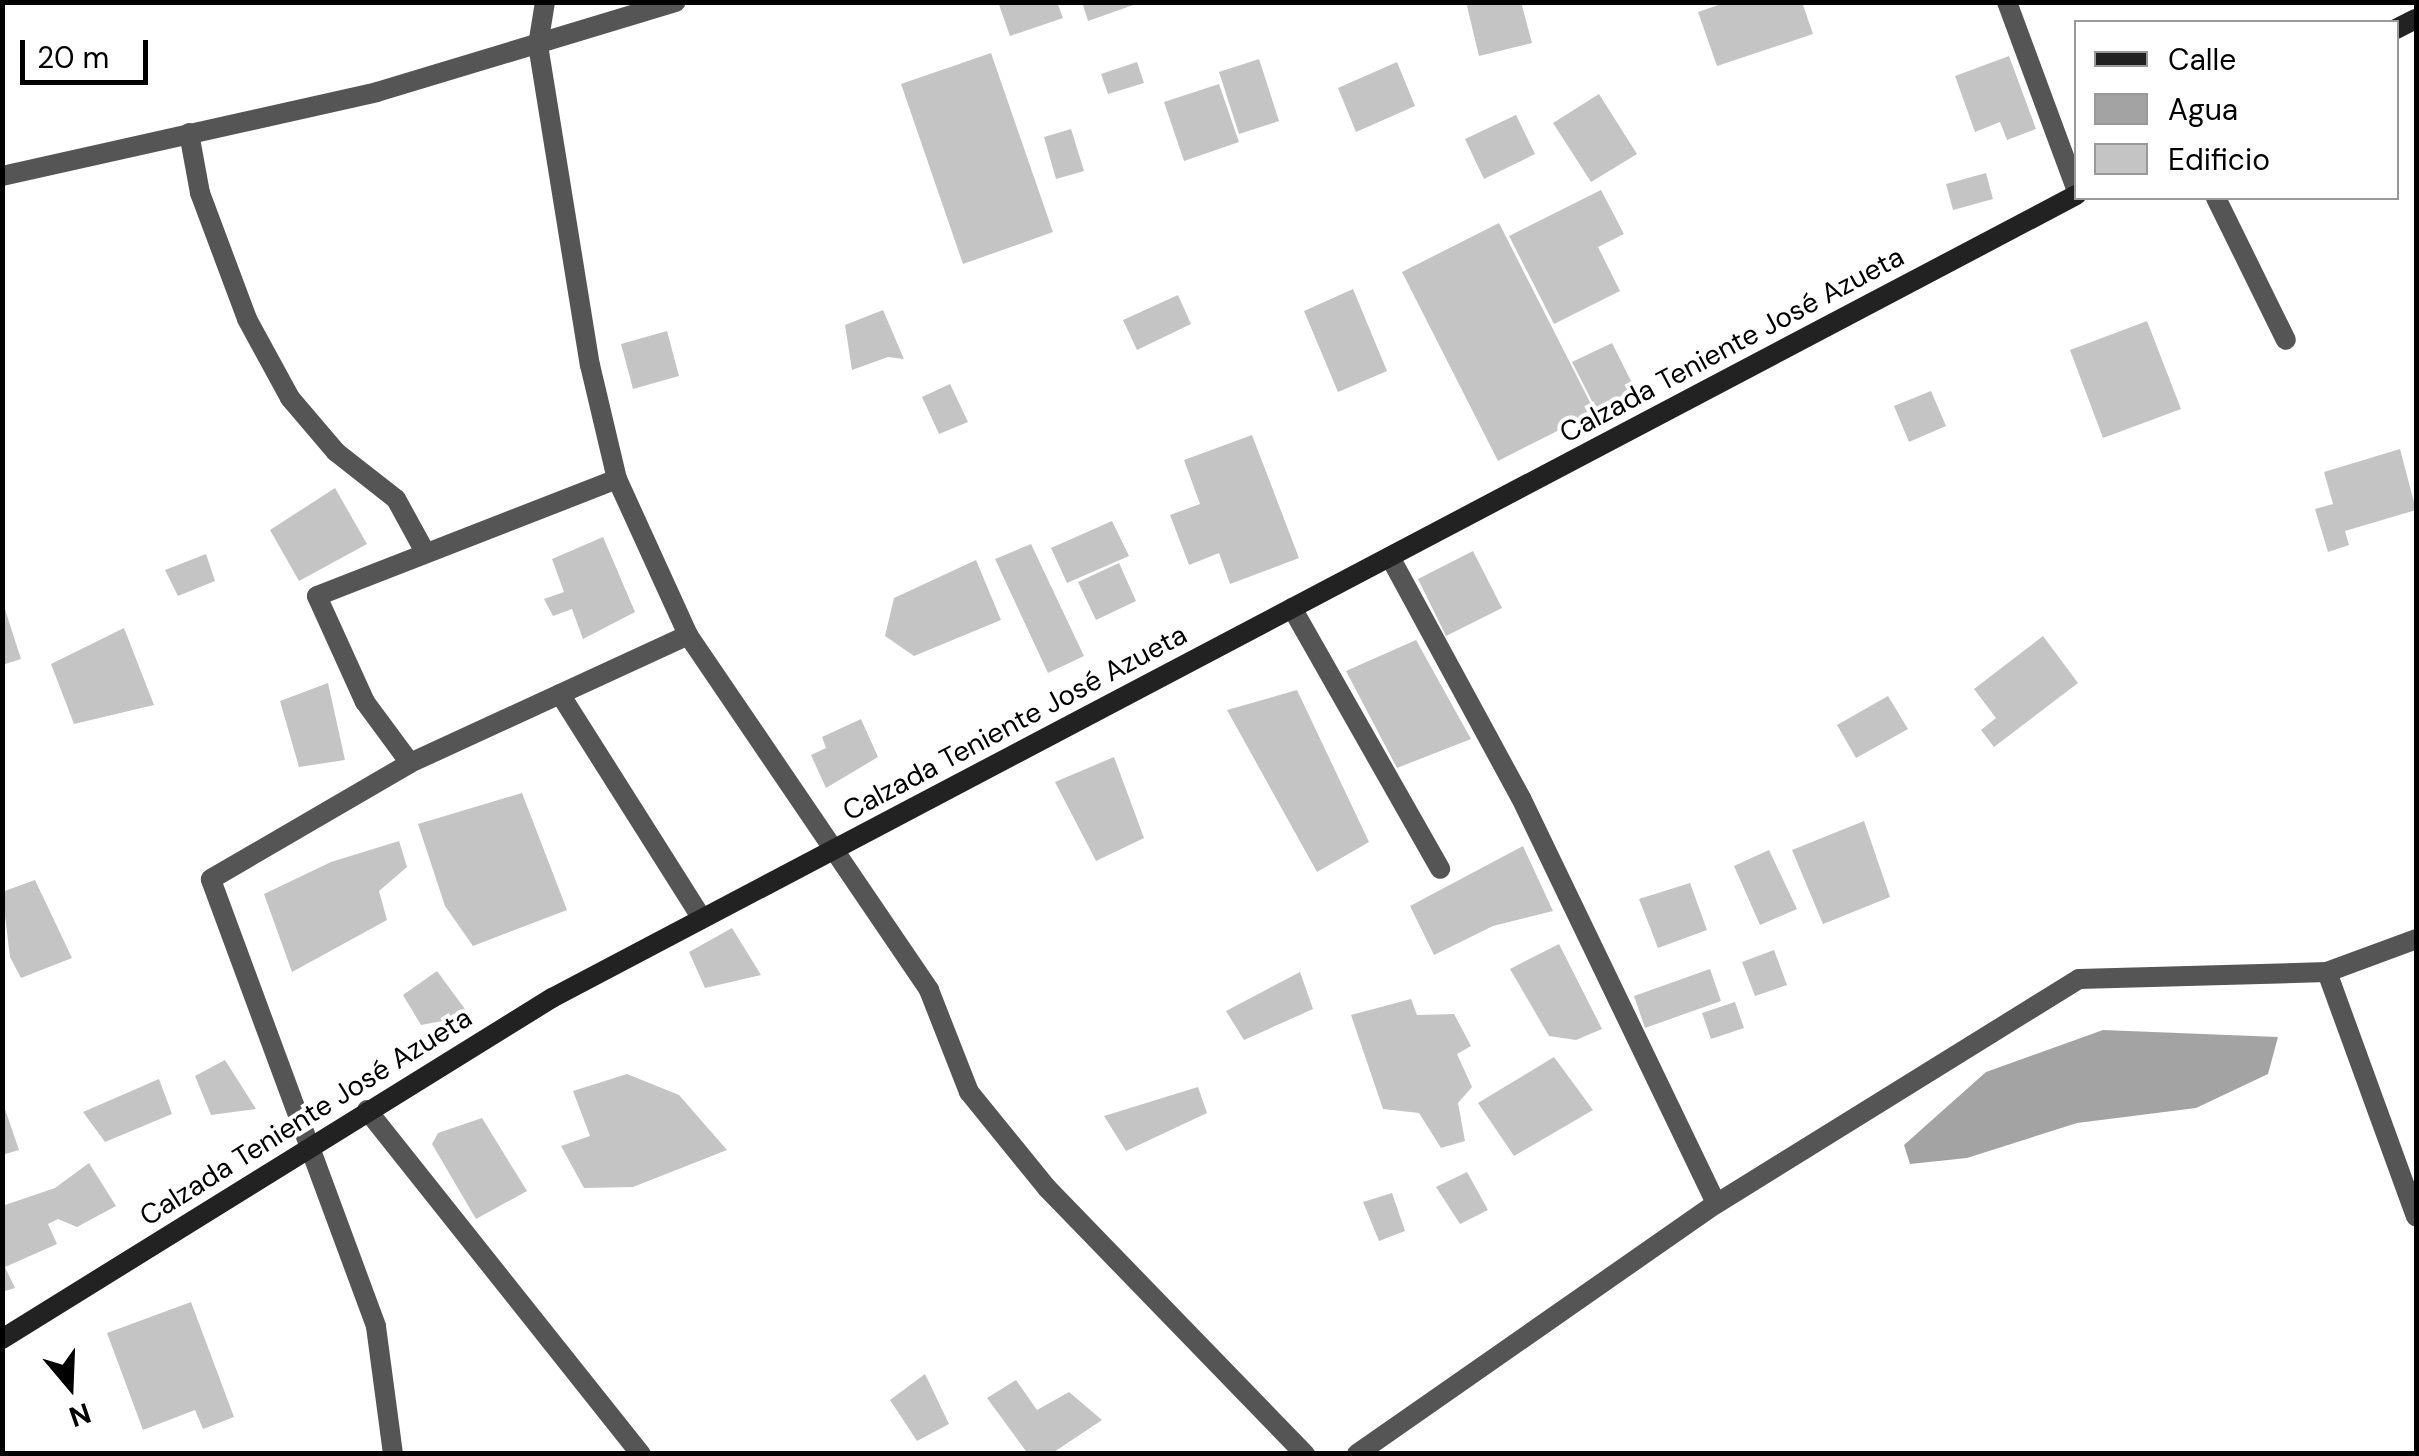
<!DOCTYPE html>
<meta charset="utf-8">
<style>
body{margin:0}
#map{position:relative;width:2419px;height:1456px;overflow:hidden;background:#fff;font-family:"DM Sans",sans-serif}
div>[style]{position:absolute}
[style*='--x']{left:calc(var(--x)*1px);top:calc(var(--y)*1px);width:calc(var(--w)*1px);rotate:calc(var(--a)*1deg)}
.water>*{inset:0;background:#a3a3a3}
.building>*{inset:0;background:#c4c4c4}
.street>*{height:20px;margin:-10px;padding:0 10px;transform-origin:10px;border-radius:10px;background:#555}
.secondary>*{height:20px;margin:-10px;padding:0 10px;transform-origin:10px;border-radius:10px;background:#222}
span{translate:-50% -50%;white-space:nowrap;text-align:center;line-height:1.15;-webkit-text-stroke:8px #fff;paint-order:stroke}
.street-label{font-size:28px;color:#000}
.frame{position:absolute;inset:0;border:5px solid #000;pointer-events:none}
.legend{position:absolute;left:2074px;top:20px;width:325px;height:180px;box-sizing:border-box;background:#fff;border:2px solid #999;margin:0;padding:12px 18px;list-style:none;font-size:30px;color:#000}
.legend li{display:flex;align-items:center;gap:20px;height:50px}
.legend b{width:50px;border:2px solid #999}
.north{position:absolute;left:20px;top:1336px;width:100px;height:100px;-webkit-text-stroke:8px #fff;paint-order:stroke;rotate:161deg;font-size:28px;font-weight:700;line-height:40px;text-align:center;color:#000}
.north::after{content:'';display:block;margin:auto;width:35px;height:45px;background:#000;clip-path:polygon(50% 0,100% 100%,50% 72%,0 100%)}
.scale{position:absolute;left:20px;top:40px;width:128px;height:45px;box-sizing:border-box;border:5px solid #000;border-top:0;padding-left:12px;font-size:30px;line-height:35px;white-space:nowrap;color:#000;-webkit-text-stroke:8px #fff;paint-order:stroke}
</style>
<div id="map">
<div class="water">
<i style="clip-path:polygon(2103px 1030px,2278px 1037px,2268px 1074px,2196px 1108px,2077px 1123px,1967px 1158px,1910px 1164px,1904px 1145px,1986px 1072px)"></i>
</div>
<div class="building">
<i style="clip-path:polygon(998px 2px,1057px 2px,1063px 18px,1010px 36px)"></i>
<i style="clip-path:polygon(1082px 2px,1139px 2px,1139px 3px,1088px 21px)"></i>
<i style="clip-path:polygon(1466px 2px,1521px 2px,1532px 43px,1479px 56px)"></i>
<i style="clip-path:polygon(1727px 2px,1802px 2px,1813px 34px,1717px 66px,1698px 12px)"></i>
<i style="clip-path:polygon(991px 53px,1053px 232px,963px 264px,901px 84px)"></i>
<i style="clip-path:polygon(2009px 56px,2036px 129px,2007px 140px,2000px 122px,1975px 132px,1955px 76px)"></i>
<i style="clip-path:polygon(1259px 59px,1279px 121px,1239px 134px,1219px 72px)"></i>
<i style="clip-path:polygon(1137px 62px,1144px 83px,1108px 94px,1101px 74px)"></i>
<i style="clip-path:polygon(1397px 62px,1415px 106px,1356px 132px,1338px 88px)"></i>
<i style="clip-path:polygon(1219px 84px,1239px 142px,1184px 161px,1164px 102px)"></i>
<i style="clip-path:polygon(1599px 94px,1637px 154px,1591px 182px,1553px 123px)"></i>
<i style="clip-path:polygon(1516px 115px,1535px 154px,1484px 179px,1465px 139px)"></i>
<i style="clip-path:polygon(1071px 129px,1084px 171px,1056px 179px,1044px 137px)"></i>
<i style="clip-path:polygon(1986px 173px,1993px 199px,1953px 210px,1946px 184px)"></i>
<i style="clip-path:polygon(1601px 190px,1624px 234px,1598px 247px,1620px 291px,1554px 324px,1509px 236px)"></i>
<i style="clip-path:polygon(1499px 223px,1595px 412px,1498px 461px,1402px 272px)"></i>
<i style="clip-path:polygon(1353px 289px,1387px 371px,1338px 392px,1304px 311px)"></i>
<i style="clip-path:polygon(1178px 295px,1191px 324px,1137px 350px,1123px 320px)"></i>
<i style="clip-path:polygon(883px 310px,904px 359px,888px 357px,852px 370px,845px 325px)"></i>
<i style="clip-path:polygon(2147px 321px,2181px 409px,2103px 438px,2070px 350px)"></i>
<i style="clip-path:polygon(667px 331px,679px 376px,633px 389px,621px 344px)"></i>
<i style="clip-path:polygon(1612px 343px,1635px 389px,1596px 409px,1572px 362px)"></i>
<i style="clip-path:polygon(950px 384px,968px 422px,939px 434px,922px 397px)"></i>
<i style="clip-path:polygon(1931px 391px,1946px 426px,1909px 442px,1894px 406px)"></i>
<i style="clip-path:polygon(1252px 435px,1299px 558px,1230px 584px,1219px 553px,1189px 565px,1170px 515px,1200px 504px,1184px 460px)"></i>
<i style="clip-path:polygon(2400px 449px,2416px 510px,2345px 531px,2349px 545px,2328px 552px,2315px 509px,2333px 504px,2324px 472px)"></i>
<i style="clip-path:polygon(335px 488px,367px 544px,299px 581px,270px 530px)"></i>
<i style="clip-path:polygon(1112px 521px,1129px 556px,1067px 583px,1051px 548px)"></i>
<i style="clip-path:polygon(603px 537px,635px 612px,583px 639px,572px 609px,553px 616px,544px 599px,564px 592px,552px 559px)"></i>
<i style="clip-path:polygon(1031px 544px,1084px 656px,1048px 673px,995px 559px)"></i>
<i style="clip-path:polygon(1473px 551px,1502px 608px,1446px 636px,1418px 579px)"></i>
<i style="clip-path:polygon(206px 554px,215px 581px,178px 596px,165px 570px)"></i>
<i style="clip-path:polygon(976px 560px,1001px 620px,914px 656px,885px 636px,894px 598px)"></i>
<i style="clip-path:polygon(1119px 563px,1136px 601px,1096px 620px,1078px 582px)"></i>
<i style="clip-path:polygon(2px 600px,21px 659px,2px 665px)"></i>
<i style="clip-path:polygon(124px 628px,154px 705px,74px 724px,51px 664px)"></i>
<i style="clip-path:polygon(2043px 636px,2078px 683px,1994px 747px,1981px 730px,1996px 718px,1974px 689px)"></i>
<i style="clip-path:polygon(1416px 640px,1471px 739px,1397px 768px,1346px 671px)"></i>
<i style="clip-path:polygon(328px 683px,345px 760px,299px 767px,280px 701px)"></i>
<i style="clip-path:polygon(1297px 690px,1369px 842px,1317px 872px,1227px 710px)"></i>
<i style="clip-path:polygon(1888px 696px,1908px 729px,1856px 758px,1837px 725px)"></i>
<i style="clip-path:polygon(861px 719px,878px 757px,826px 788px,811px 755px,826px 748px,822px 737px)"></i>
<i style="clip-path:polygon(1114px 757px,1144px 838px,1096px 861px,1055px 782px)"></i>
<i style="clip-path:polygon(522px 793px,567px 910px,473px 946px,445px 906px,418px 824px)"></i>
<i style="clip-path:polygon(1864px 821px,1890px 897px,1823px 924px,1792px 850px)"></i>
<i style="clip-path:polygon(399px 841px,407px 867px,379px 891px,387px 920px,292px 972px,264px 894px,331px 862px)"></i>
<i style="clip-path:polygon(1523px 846px,1553px 911px,1493px 926px,1434px 955px,1410px 906px)"></i>
<i style="clip-path:polygon(1769px 850px,1797px 909px,1760px 925px,1734px 866px)"></i>
<i style="clip-path:polygon(35px 880px,72px 958px,21px 978px,10px 957px,2px 892px)"></i>
<i style="clip-path:polygon(1690px 883px,1707px 930px,1658px 948px,1639px 899px)"></i>
<i style="clip-path:polygon(732px 928px,761px 975px,705px 988px,689px 952px)"></i>
<i style="clip-path:polygon(1559px 944px,1602px 1029px,1576px 1040px,1549px 1036px,1510px 969px)"></i>
<i style="clip-path:polygon(1774px 950px,1787px 985px,1755px 996px,1742px 962px)"></i>
<i style="clip-path:polygon(1710px 969px,1721px 1001px,1645px 1028px,1634px 996px)"></i>
<i style="clip-path:polygon(437px 971px,470px 1016px,421px 1025px,403px 995px)"></i>
<i style="clip-path:polygon(1300px 972px,1313px 1009px,1244px 1040px,1226px 1011px)"></i>
<i style="clip-path:polygon(1411px 999px,1417px 1015px,1454px 1014px,1471px 1046px,1457px 1054px,1472px 1087px,1458px 1103px,1465px 1141px,1441px 1148px,1419px 1113px,1383px 1109px,1351px 1015px)"></i>
<i style="clip-path:polygon(1735px 1002px,1744px 1028px,1711px 1039px,1702px 1013px)"></i>
<i style="clip-path:polygon(1554px 1057px,1593px 1110px,1514px 1156px,1478px 1103px)"></i>
<i style="clip-path:polygon(225px 1060px,256px 1109px,211px 1115px,195px 1076px)"></i>
<i style="clip-path:polygon(627px 1074px,679px 1095px,727px 1150px,633px 1187px,584px 1188px,561px 1146px,590px 1136px,573px 1091px)"></i>
<i style="clip-path:polygon(159px 1079px,172px 1114px,105px 1142px,83px 1112px)"></i>
<i style="clip-path:polygon(1198px 1087px,1207px 1113px,1126px 1151px,1104px 1116px)"></i>
<i style="clip-path:polygon(3px 1103px,19px 1150px,2px 1155px,2px 1104px)"></i>
<i style="clip-path:polygon(482px 1118px,527px 1191px,476px 1219px,432px 1144px,438px 1133px)"></i>
<i style="clip-path:polygon(89px 1163px,116px 1206px,77px 1227px,58px 1219px,48px 1224px,57px 1244px,5px 1267px,15px 1288px,2px 1292px,2px 1206px,55px 1188px)"></i>
<i style="clip-path:polygon(1467px 1172px,1488px 1210px,1460px 1224px,1436px 1187px)"></i>
<i style="clip-path:polygon(1392px 1193px,1405px 1231px,1379px 1241px,1363px 1202px)"></i>
<i style="clip-path:polygon(191px 1302px,234px 1417px,203px 1429px,195px 1410px,143px 1430px,107px 1333px)"></i>
<i style="clip-path:polygon(925px 1374px,949px 1424px,917px 1441px,890px 1400px)"></i>
<i style="clip-path:polygon(1016px 1380px,1037px 1410px,1069px 1392px,1102px 1420px,1051px 1454px,1028px 1454px,987px 1398px)"></i>
</div>
<div class="street">
<i style="--x:545;--y:2;--w:44;--a:99.2"></i>
<i style="--x:538;--y:45;--w:324;--a:80.8"></i>
<i style="--x:590;--y:365;--w:117;--a:76.7"></i>
<i style="--x:617;--y:479;--w:171;--a:65.5"></i>
<i style="--x:688;--y:635;--w:429;--a:55.8"></i>
<i style="--x:929;--y:990;--w:110;--a:68.6"></i>
<i style="--x:969;--y:1092;--w:124;--a:50.9"></i>
<i style="--x:1047;--y:1188;--w:371;--a:45.9"></i>
<i style="--x:2007;--y:2;--w:199;--a:69.7"></i>
<i style="--x:189;--y:133;--w:61;--a:79.6"></i>
<i style="--x:200;--y:193;--w:134;--a:69.5"></i>
<i style="--x:247;--y:319;--w:90;--a:61.4"></i>
<i style="--x:290;--y:398;--w:71;--a:49.6"></i>
<i style="--x:336;--y:452;--w:76;--a:38.1"></i>
<i style="--x:396;--y:499;--w:60;--a:61.3"></i>
<i style="--x:2;--y:176;--w:384;--a:-12.6"></i>
<i style="--x:377;--y:92;--w:312;--a:-16.8"></i>
<i style="--x:2216;--y:198;--w:158;--a:63.8"></i>
<i style="--x:1390;--y:557;--w:274;--a:61.5"></i>
<i style="--x:1521;--y:798;--w:450;--a:64.3"></i>
<i style="--x:1292;--y:608;--w:300;--a:60.4"></i>
<i style="--x:560;--y:694;--w:264;--a:57.7"></i>
<i style="--x:410;--y:763;--w:76;--a:-126.4"></i>
<i style="--x:365;--y:702;--w:116;--a:-114.4"></i>
<i style="--x:317;--y:596;--w:322;--a:-21.3"></i>
<i style="--x:2327;--y:972;--w:260;--a:70"></i>
<i style="--x:367;--y:1110;--w:440;--a:51.5"></i>
<i style="--x:393;--y:1454;--w:129;--a:-97.6"></i>
<i style="--x:376;--y:1326;--w:476;--a:-110.3"></i>
<i style="--x:211;--y:879;--w:230;--a:-30.2"></i>
<i style="--x:410;--y:763;--w:306;--a:-24.7"></i>
<i style="--x:1357;--y:1454;--w:437;--a:-34.9"></i>
<i style="--x:1716;--y:1204;--w:427;--a:-31.8"></i>
<i style="--x:2079;--y:979;--w:248;--a:-1.6"></i>
<i style="--x:2327;--y:972;--w:95;--a:-20.3"></i>
</div>
<div class="secondary">
<i style="--x:2396;--y:29;--w:22;--a:-27"></i>
<i style="--x:2;--y:1339;--w:647;--a:-31.8"></i>
<i style="--x:552;--y:998;--w:1723;--a:-27.78"></i>
</div>
<div class="street-label">
<span style="left:1732px;top:345px;rotate:-28deg">Calzada Teniente José Azueta</span>
<span style="left:1015px;top:723px;rotate:-28deg">Calzada Teniente José Azueta</span>
<span style="left:306px;top:1117px;rotate:-32deg">Calzada Teniente José Azueta</span>
</div>
<div class="frame"></div>
<ul class="legend">
<li><b style="height:12px;background:#222"></b>Calle</li>
<li><b style="height:28px;background:#a3a3a3"></b>Agua</li>
<li><b style="height:28px;background:#c4c4c4"></b>Edificio</li>
</ul>
<div class="north">N</div>
<div class="scale">20 m</div>
</div>
